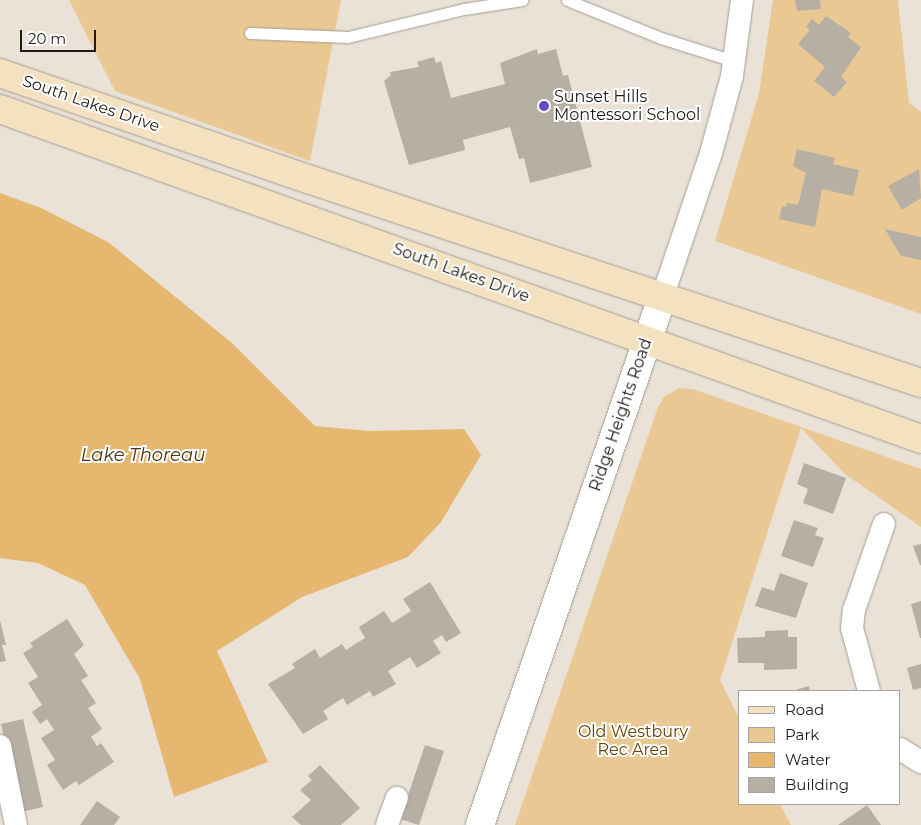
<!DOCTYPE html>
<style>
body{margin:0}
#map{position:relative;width:921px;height:825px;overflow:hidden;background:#eae2d7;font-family:Montserrat,sans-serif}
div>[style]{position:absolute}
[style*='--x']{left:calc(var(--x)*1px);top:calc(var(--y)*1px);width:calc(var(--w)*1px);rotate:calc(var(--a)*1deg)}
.green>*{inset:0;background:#eac894}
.water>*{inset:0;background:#e5b76f}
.building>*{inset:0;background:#b6afa3}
.roads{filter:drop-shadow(0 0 1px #a59d92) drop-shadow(0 0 1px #a59d92)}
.service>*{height:11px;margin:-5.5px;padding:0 5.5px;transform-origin:5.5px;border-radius:5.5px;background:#fff}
.minor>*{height:22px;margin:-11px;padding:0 11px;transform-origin:11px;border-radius:11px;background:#fff}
.tertiary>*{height:28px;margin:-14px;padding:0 14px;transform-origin:14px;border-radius:14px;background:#fff}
.secondary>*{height:28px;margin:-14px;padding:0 14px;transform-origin:14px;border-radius:14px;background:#f3e1c0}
.dots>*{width:14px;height:14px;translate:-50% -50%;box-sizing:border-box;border:2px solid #fff;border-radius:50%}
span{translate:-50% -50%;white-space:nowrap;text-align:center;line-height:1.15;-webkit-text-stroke:4px #fff;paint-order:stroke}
.poi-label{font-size:16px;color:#1e1b17}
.left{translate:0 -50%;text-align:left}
.street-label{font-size:16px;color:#1e1b17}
.park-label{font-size:16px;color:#634409}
.water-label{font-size:18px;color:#493617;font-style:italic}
.legend{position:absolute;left:738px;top:690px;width:162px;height:115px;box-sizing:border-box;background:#fff;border:1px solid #a5a4a2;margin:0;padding:6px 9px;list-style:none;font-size:15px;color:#1e1b17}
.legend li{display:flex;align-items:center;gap:10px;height:25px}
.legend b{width:25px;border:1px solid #a5a4a2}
.scale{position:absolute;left:20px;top:30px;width:76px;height:22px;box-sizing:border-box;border:2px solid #1e1b17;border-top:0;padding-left:6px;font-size:15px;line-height:18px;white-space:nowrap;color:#1e1b17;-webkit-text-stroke:4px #fff;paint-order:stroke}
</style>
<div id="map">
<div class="green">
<i style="clip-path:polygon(69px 0,341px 0,310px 161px,115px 91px)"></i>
<i style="clip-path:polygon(773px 0,898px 0,909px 103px,921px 112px,921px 314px,715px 241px,759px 93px)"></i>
<i style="clip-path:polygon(679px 388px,693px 389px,921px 469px,921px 527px,845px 474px,801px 428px,720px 680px,740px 720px,740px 804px,780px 804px,791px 825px,515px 825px,658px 407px,664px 397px)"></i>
</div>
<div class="water">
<i style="clip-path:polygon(0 193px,41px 208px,108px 242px,232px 343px,315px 426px,368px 431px,464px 429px,481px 455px,441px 522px,408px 557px,302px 597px,217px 651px,268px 762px,174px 797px,140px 679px,85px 585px,38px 563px,0 558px)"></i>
</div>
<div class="building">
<i style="clip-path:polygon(795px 0,820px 0,821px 9px,797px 11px)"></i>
<i style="clip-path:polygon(826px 16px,851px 33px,848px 37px,861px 47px,841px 77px,847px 82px,834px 97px,814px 81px,825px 67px,798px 44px,810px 30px,806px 27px,812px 19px,819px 25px)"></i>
<i style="clip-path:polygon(537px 49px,538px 54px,556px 49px,563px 76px,568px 75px,592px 167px,530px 183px,524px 158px,519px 159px,510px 127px,463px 140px,465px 150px,409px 165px,384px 81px,391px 75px,390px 72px,419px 67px,417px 62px,434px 57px,436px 63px,441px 61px,451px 98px,505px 84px,500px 63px)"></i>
<i style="clip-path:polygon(797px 149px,835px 158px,833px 164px,859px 170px,853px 196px,822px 189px,815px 227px,779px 219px,782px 206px,786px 207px,787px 203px,798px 205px,806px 173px,793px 166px)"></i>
<i style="clip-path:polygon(919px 169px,921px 198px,902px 210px,888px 186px)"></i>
<i style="clip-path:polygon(885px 229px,921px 237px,921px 260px,901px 256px)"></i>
<i style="clip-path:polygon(804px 463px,846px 478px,833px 514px,803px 503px,808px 489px,797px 484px)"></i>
<i style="clip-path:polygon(794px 520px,818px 528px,815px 535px,824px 538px,813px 567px,781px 556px)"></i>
<i style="clip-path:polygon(921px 544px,921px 565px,920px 565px,913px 546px)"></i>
<i style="clip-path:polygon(780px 573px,808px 583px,796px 618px,755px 606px,762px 587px,774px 591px)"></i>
<i style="clip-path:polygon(430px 582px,461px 633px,446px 642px,442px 635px,433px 641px,441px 653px,417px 668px,410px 657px,388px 671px,396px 684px,373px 697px,370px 691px,347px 705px,343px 698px,323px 711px,328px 719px,303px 734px,268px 684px,295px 668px,292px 664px,315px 649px,320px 658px,342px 644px,346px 650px,365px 638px,359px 627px,384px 611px,392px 623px,411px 611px,403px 599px)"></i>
<i style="clip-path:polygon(921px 601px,921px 638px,920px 638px,911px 604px)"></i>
<i style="clip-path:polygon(67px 619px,84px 645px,74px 654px,88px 676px,81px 680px,96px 703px,88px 708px,102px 729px,91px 737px,97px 746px,101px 743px,114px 762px,79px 785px,76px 781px,63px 790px,47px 765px,55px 760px,41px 738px,54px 730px,47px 719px,40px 724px,32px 712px,42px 705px,28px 683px,38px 677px,23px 653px,33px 647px,30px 643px)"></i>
<i style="clip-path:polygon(0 620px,6px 645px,2px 645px,6px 661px,0 662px)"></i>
<i style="clip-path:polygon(788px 630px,788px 637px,797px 637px,797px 669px,764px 670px,764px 663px,738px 663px,737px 638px,765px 637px,765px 631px)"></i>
<i style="clip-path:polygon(921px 664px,921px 688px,913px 690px,907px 668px)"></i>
<i style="clip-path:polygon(809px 686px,810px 691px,792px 691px)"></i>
<i style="clip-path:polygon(23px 719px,43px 807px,21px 812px,1px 724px)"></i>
<i style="clip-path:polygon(425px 745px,444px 751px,419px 825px,400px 819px)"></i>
<i style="clip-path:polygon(320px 765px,360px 808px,341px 825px,301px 825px,292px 817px,311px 800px,300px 790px,312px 780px,308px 776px)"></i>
<i style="clip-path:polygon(97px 801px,120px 817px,114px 825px,80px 825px)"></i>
<i style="clip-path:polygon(867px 805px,881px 825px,838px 825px)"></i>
</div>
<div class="roads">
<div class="service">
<i style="--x:567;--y:0;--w:101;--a:22"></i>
<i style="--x:661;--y:38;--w:77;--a:17.5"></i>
<i style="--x:250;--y:33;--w:98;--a:2.3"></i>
<i style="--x:348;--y:37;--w:119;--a:-13.6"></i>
<i style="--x:464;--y:9;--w:59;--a:-8.8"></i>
</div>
<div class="minor">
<i style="--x:663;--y:295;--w:150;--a:-71.3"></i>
<i style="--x:711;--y:153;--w:80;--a:-74.7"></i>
<i style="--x:732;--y:76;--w:77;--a:-82.5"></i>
<i style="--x:869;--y:691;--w:65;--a:-105.1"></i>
<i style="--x:852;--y:628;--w:18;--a:-84"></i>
<i style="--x:854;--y:610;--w:91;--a:-70.8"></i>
<i style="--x:0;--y:746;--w:81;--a:78.6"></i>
<i style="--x:900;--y:749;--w:25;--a:32"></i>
<i style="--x:387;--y:825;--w:29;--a:-70"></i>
</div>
<div class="tertiary">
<i style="--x:480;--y:825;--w:561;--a:-70.95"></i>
</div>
<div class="secondary">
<i style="--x:0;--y:73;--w:326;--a:19"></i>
<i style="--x:308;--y:179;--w:646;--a:18.41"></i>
<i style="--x:0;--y:109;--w:978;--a:19.71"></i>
</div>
</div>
<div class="dots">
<i style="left:544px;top:106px;background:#654cc5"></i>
</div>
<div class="poi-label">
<span class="left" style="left:554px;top:106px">Sunset Hills<br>Montessori School</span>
</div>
<div class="street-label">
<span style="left:91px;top:104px;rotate:19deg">South Lakes Drive</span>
<span style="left:461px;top:273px;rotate:20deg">South Lakes Drive</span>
<span style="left:621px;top:415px;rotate:-71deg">Ridge Heights Road</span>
</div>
<div class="park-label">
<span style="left:633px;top:741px">Old Westbury<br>Rec Area</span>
</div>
<div class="water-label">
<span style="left:143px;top:455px">Lake Thoreau</span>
</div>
<ul class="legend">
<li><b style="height:6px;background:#f3e1c0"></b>Road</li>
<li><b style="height:14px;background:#eac894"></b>Park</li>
<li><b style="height:14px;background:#e5b76f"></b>Water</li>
<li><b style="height:14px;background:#b6afa3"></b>Building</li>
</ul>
<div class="scale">20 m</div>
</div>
